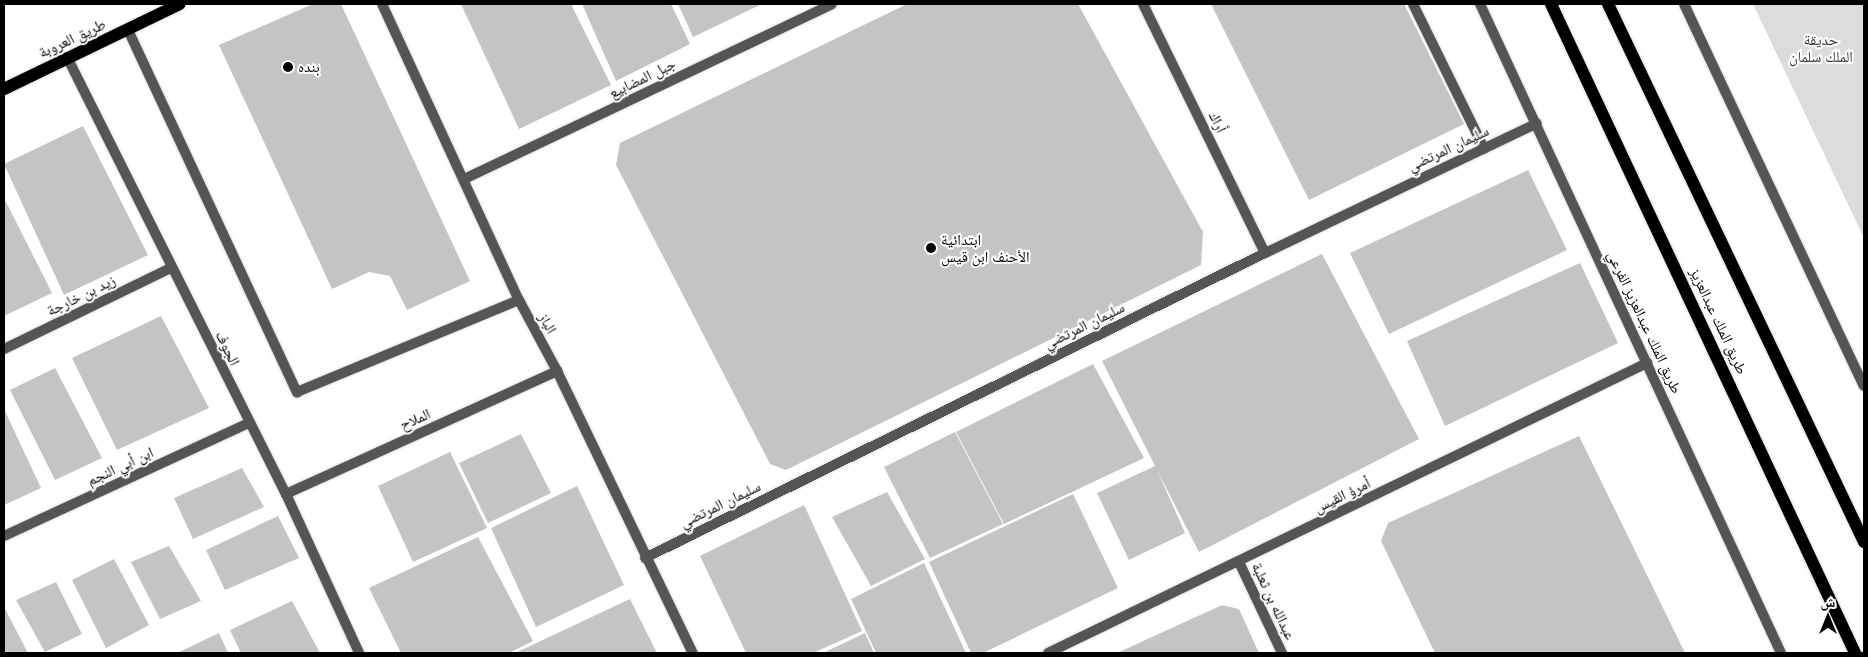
<!DOCTYPE html>
<meta charset="utf-8">
<style>
body{margin:0}
#map{position:relative;width:1868px;height:657px;overflow:hidden;background:#fff;font-family:"Space Grotesk","Noto Naskh Arabic",sans-serif}
div>[style]{position:absolute}
[style*='--x']{left:calc(var(--x)*1px);top:calc(var(--y)*1px);width:calc(var(--w)*1px);rotate:calc(var(--a)*1deg)}
.green>*{inset:0;background:#dcdcdc}
.building>*{inset:0;background:#c4c4c4}
.roads{filter:drop-shadow(0 0 1px #dbdbdb) drop-shadow(0 0 1px #dbdbdb)}
.service>*{height:10px;margin:-5px;padding:0 5px;transform-origin:5px;border-radius:5px;background:#555}
.minor>*{height:10px;margin:-5px;padding:0 5px;transform-origin:5px;border-radius:5px;background:#555}
.tertiary>*{height:10px;margin:-5px;padding:0 5px;transform-origin:5px;border-radius:5px;background:#555}
.primary>*{height:12px;margin:-6px;padding:0 6px;transform-origin:6px;border-radius:6px;background:#000}
.dots>*{width:14px;height:14px;translate:-50% -50%;box-sizing:border-box;border:2px solid #fff;border-radius:50%}
span{translate:-50% -50%;white-space:nowrap;text-align:center;line-height:1.15;-webkit-text-stroke:4px #fff;paint-order:stroke}
.street-label{font-size:15px;color:#000}
.park-label{font-size:15px;color:#333}
.poi-label{font-size:15px;color:#000}
.left{translate:0 -50%;text-align:left}
.frame{position:absolute;inset:0;border:5px solid #000;pointer-events:none}
.north{position:absolute;left:1803px;top:592px;width:50px;height:50px;-webkit-text-stroke:4px #fff;paint-order:stroke;rotate:0deg;font-size:14px;font-weight:700;line-height:20px;text-align:center;color:#000}
.north::after{content:'';display:block;margin:auto;width:18px;height:22px;background:#000;clip-path:polygon(50% 0,100% 100%,50% 72%,0 100%)}
</style>
<div id="map">
<div class="green">
<i style="clip-path:polygon(1753px 4px,1864px 4px,1864px 238px)"></i>
</div>
<div class="building">
<i style="clip-path:polygon(313px 4px,341px 4px,470px 281px,407px 310px,390px 276px,369px 272px,332px 289px,219px 45px)"></i>
<i style="clip-path:polygon(461px 4px,571px 4px,611px 85px,519px 129px)"></i>
<i style="clip-path:polygon(582px 4px,671px 4px,690px 44px,616px 81px)"></i>
<i style="clip-path:polygon(678px 4px,762px 4px,693px 37px)"></i>
<i style="clip-path:polygon(907px 4px,1078px 4px,1203px 232px,1201px 265px,786px 470px,770px 464px,616px 165px,620px 143px)"></i>
<i style="clip-path:polygon(1211px 4px,1404px 4px,1464px 124px,1309px 200px)"></i>
<i style="clip-path:polygon(83px 126px,148px 255px,64px 295px,4px 164px)"></i>
<i style="clip-path:polygon(1528px 170px,1567px 250px,1389px 334px,1350px 253px)"></i>
<i style="clip-path:polygon(4px 198px,52px 293px,4px 316px)"></i>
<i style="clip-path:polygon(1322px 254px,1419px 439px,1199px 552px,1157px 470px,1185px 533px,1129px 560px,1097px 493px,1155px 466px,1102px 361px)"></i>
<i style="clip-path:polygon(1580px 263px,1618px 343px,1445px 426px,1407px 341px)"></i>
<i style="clip-path:polygon(161px 316px,209px 408px,117px 450px,72px 358px)"></i>
<i style="clip-path:polygon(1093px 364px,1144px 458px,1004px 524px,956px 432px)"></i>
<i style="clip-path:polygon(55px 368px,102px 458px,55px 480px,10px 390px)"></i>
<i style="clip-path:polygon(4px 409px,41px 488px,4px 505px)"></i>
<i style="clip-path:polygon(955px 432px,1003px 524px,930px 558px,884px 467px)"></i>
<i style="clip-path:polygon(521px 434px,551px 493px,488px 523px,459px 463px)"></i>
<i style="clip-path:polygon(1579px 436px,1685px 653px,1435px 653px,1381px 541px,1388px 523px)"></i>
<i style="clip-path:polygon(450px 452px,487px 528px,413px 562px,378px 486px)"></i>
<i style="clip-path:polygon(242px 468px,264px 507px,193px 539px,174px 498px)"></i>
<i style="clip-path:polygon(577px 486px,624px 585px,536px 627px,491px 528px)"></i>
<i style="clip-path:polygon(887px 492px,925px 559px,871px 586px,832px 517px)"></i>
<i style="clip-path:polygon(1073px 494px,1118px 588px,983px 653px,971px 653px,929px 562px)"></i>
<i style="clip-path:polygon(804px 505px,862px 631px,813px 653px,746px 653px,700px 556px)"></i>
<i style="clip-path:polygon(278px 516px,299px 558px,225px 590px,206px 550px)"></i>
<i style="clip-path:polygon(478px 537px,533px 641px,509px 653px,401px 653px,369px 588px)"></i>
<i style="clip-path:polygon(169px 546px,201px 601px,160px 619px,131px 562px)"></i>
<i style="clip-path:polygon(114px 559px,149px 625px,106px 648px,72px 580px)"></i>
<i style="clip-path:polygon(924px 563px,966px 653px,876px 653px,851px 599px)"></i>
<i style="clip-path:polygon(56px 582px,82px 634px,45px 652px,16px 600px)"></i>
<i style="clip-path:polygon(630px 599px,657px 653px,515px 653px)"></i>
<i style="clip-path:polygon(292px 601px,320px 653px,241px 653px,230px 630px)"></i>
<i style="clip-path:polygon(1222px 605px,1239px 609px,1259px 653px,1117px 653px)"></i>
<i style="clip-path:polygon(4px 607px,28px 653px,4px 653px)"></i>
<i style="clip-path:polygon(219px 633px,228px 653px,177px 653px)"></i>
<i style="clip-path:polygon(865px 633px,874px 653px,823px 653px)"></i>
</div>
<div class="roads">
<div class="service">
<i style="--x:382;--y:4;--w:326;--a:65.2"></i>
<i style="--x:519;--y:300;--w:81;--a:61.8"></i>
<i style="--x:557;--y:371;--w:313;--a:64.3"></i>
<i style="--x:1143;--y:4;--w:277;--a:63.9"></i>
<i style="--x:1413;--y:4;--w:161;--a:63.8"></i>
<i style="--x:128;--y:30;--w:400;--a:65"></i>
<i style="--x:297;--y:392;--w:240;--a:-22.5"></i>
<i style="--x:67;--y:57;--w:489;--a:63.4"></i>
<i style="--x:286;--y:494;--w:175;--a:65.3"></i>
<i style="--x:645;--y:558;--w:691;--a:-26.19"></i>
<i style="--x:1265;--y:253;--w:301;--a:-25.5"></i>
</div>
<div class="minor">
<i style="--x:464;--y:179;--w:407;--a:-25.4"></i>
<i style="--x:4;--y:349;--w:186;--a:-25.9"></i>
<i style="--x:286;--y:494;--w:298;--a:-24.4"></i>
<i style="--x:4;--y:536;--w:269;--a:-24.8"></i>
<i style="--x:1239;--y:562;--w:101;--a:64.7"></i>
<i style="--x:1048;--y:653;--w:666;--a:-25.83"></i>
</div>
<div class="tertiary">
<i style="--x:1480;--y:4;--w:715;--a:65.12"></i>
<i style="--x:1684;--y:4;--w:422;--a:64.8"></i>
</div>
<div class="primary">
<i style="--x:1551;--y:4;--w:717;--a:64.9"></i>
<i style="--x:1608;--y:4;--w:596;--a:64.55"></i>
<i style="--x:4;--y:89;--w:195;--a:-25.8"></i>
</div>
</div>
<div class="dots">
<i style="left:288px;top:67px;background:#000"></i>
<i style="left:931px;top:248px;background:#000"></i>
</div>
<div class="street-label">
<span style="left:72px;top:38px;rotate:-25deg">طريق العروبة</span>
<span style="left:642px;top:78px;rotate:-26deg">جبل المضابيع</span>
<span style="left:1218px;top:122px;rotate:64deg">أراك</span>
<span style="left:1448px;top:148px;rotate:-25deg">سليمان المرتضي</span>
<span style="left:81px;top:295px;rotate:-26deg">زيد بن خارجة</span>
<span style="left:1719px;top:321px;rotate:65deg">طريق الملك عبدالعزيز</span>
<span style="left:1645px;top:322px;rotate:65deg">طريق الملك عبدالعزيز الفرعي</span>
<span style="left:548px;top:323px;rotate:61deg">الباز</span>
<span style="left:1084px;top:325px;rotate:-26deg">سليمان المرتضي</span>
<span style="left:228px;top:348px;rotate:64deg">الجوف</span>
<span style="left:415px;top:419px;rotate:-24deg">الملاح</span>
<span style="left:120px;top:466px;rotate:-25deg">ابن أبي النجم</span>
<span style="left:1342px;top:495px;rotate:-26deg">أمرؤ القيس</span>
<span style="left:720px;top:504px;rotate:-26deg">سليمان المرتضي</span>
<span style="left:1274px;top:601px;rotate:65deg">عبدالله بن ثعلبة</span>
</div>
<div class="park-label">
<span style="left:1821px;top:48px">حديقة<br>الملك سلمان</span>
</div>
<div class="poi-label">
<span class="left" style="left:298px;top:67px">بنده</span>
<span class="left" style="left:941px;top:248px">ابتدائية<br>الأحنف ابن قيس</span>
</div>
<div class="frame"></div>
<div class="north">ش</div>
</div>
